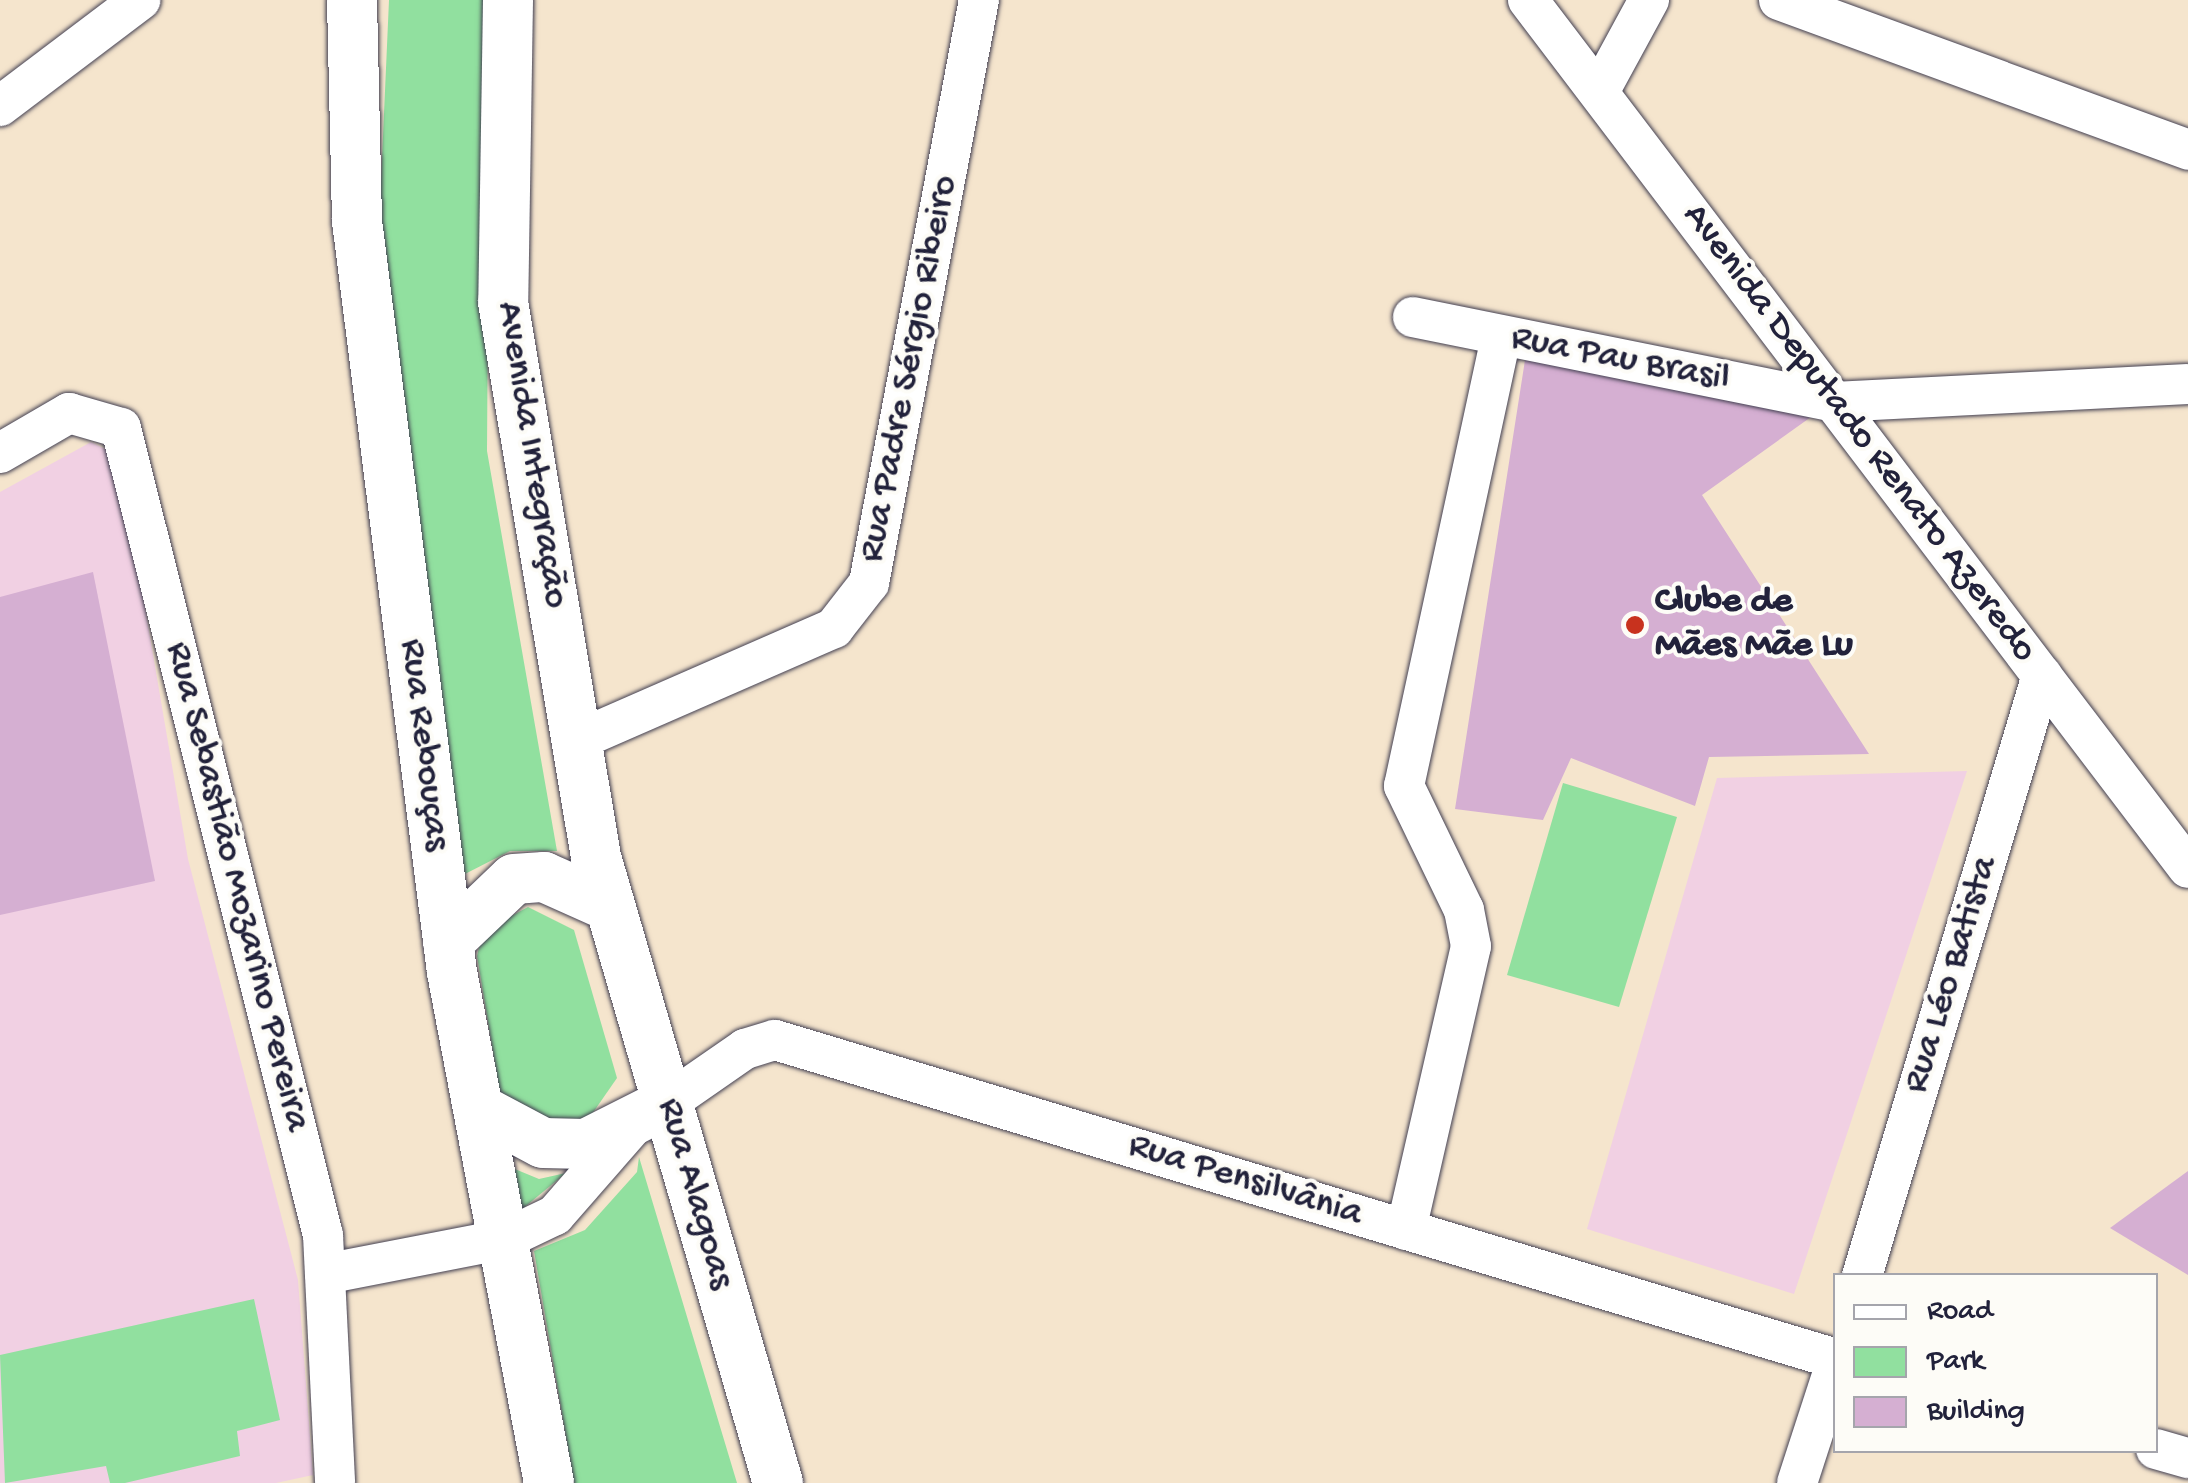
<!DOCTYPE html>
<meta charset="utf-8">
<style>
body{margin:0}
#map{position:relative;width:2188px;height:1483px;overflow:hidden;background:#f5e5cd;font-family:"Gochi Hand",sans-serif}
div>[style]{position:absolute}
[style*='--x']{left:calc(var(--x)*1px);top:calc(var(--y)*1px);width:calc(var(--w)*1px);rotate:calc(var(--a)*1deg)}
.built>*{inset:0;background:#f1d0e3}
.green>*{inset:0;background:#91e09f}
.building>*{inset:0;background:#d5afd2}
.roads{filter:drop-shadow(0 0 2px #423f51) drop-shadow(0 0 2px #423f51)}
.minor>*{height:40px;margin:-20px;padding:0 20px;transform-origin:20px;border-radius:20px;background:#fff}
.tertiary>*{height:50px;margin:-25px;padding:0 25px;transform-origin:25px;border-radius:25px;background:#fff}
.dots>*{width:28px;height:28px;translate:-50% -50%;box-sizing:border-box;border:5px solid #fdfcf7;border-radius:50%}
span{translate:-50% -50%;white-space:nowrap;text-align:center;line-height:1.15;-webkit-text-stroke:8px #fdfcf7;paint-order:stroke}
.street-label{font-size:38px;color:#22223b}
.poi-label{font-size:38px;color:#22223b;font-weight:700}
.left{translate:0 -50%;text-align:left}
.legend{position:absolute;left:1833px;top:1273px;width:325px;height:180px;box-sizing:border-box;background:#fdfcf7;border:2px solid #a5a5ac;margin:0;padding:12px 18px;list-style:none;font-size:30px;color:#22223b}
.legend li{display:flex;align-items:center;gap:20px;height:50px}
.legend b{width:50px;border:2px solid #a5a5ac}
</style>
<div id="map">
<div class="built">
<i style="clip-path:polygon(91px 442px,119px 456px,188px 859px,298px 1280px,313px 1475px,276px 1483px,0 1483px,0 492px)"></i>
<i style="clip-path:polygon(1967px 771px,1794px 1294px,1587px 1229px,1717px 778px)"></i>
</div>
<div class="green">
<i style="clip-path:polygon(389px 0,490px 0,487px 451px,557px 851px,510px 851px,463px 875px,379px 227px)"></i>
<i style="clip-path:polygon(1563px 783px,1677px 817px,1619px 1007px,1507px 975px)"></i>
<i style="clip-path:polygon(528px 907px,574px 930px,617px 1078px,583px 1127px,546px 1132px,500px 1094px,477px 956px,483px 931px)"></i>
<i style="clip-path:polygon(639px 1157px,737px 1483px,574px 1483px,534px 1251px,585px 1230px,637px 1172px)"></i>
<i style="clip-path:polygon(510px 1167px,539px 1179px,566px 1173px,521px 1210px)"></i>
<i style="clip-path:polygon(254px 1299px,280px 1420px,237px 1431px,240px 1456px,125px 1483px,110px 1483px,106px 1466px,5px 1483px,0 1355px)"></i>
</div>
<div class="building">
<i style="clip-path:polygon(1525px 360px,1818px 412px,1702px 495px,1869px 754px,1709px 757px,1695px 806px,1571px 758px,1543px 820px,1455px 809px)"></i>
<i style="clip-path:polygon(93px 572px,155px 881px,0 915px,0 597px)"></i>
<i style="clip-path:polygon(2188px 1171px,2188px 1275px,2110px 1228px)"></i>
</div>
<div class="roads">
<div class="minor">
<i style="--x:1528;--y:0;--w:1090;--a:52.75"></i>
<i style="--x:1779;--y:0;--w:436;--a:20.1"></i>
<i style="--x:1599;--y:92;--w:105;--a:-61.5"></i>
<i style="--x:0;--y:106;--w:176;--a:-37.1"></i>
<i style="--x:1413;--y:317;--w:429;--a:11.4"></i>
<i style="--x:1834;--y:402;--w:354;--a:-2.9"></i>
<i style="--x:0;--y:453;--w:80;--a:-30.1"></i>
<i style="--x:69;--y:413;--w:54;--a:16.1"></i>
<i style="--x:121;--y:428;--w:832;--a:75.95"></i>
<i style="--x:323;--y:1235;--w:248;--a:87.2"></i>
<i style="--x:578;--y:740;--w:279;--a:-23.6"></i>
<i style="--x:834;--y:628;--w:57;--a:-52.1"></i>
<i style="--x:869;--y:583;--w:593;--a:-79.32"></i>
<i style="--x:667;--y:1103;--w:95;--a:-34.7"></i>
<i style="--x:745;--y:1049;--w:31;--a:-17"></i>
<i style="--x:775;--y:1040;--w:1108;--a:16.73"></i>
<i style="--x:1406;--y:1230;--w:291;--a:-77.1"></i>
<i style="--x:1471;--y:946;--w:37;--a:-101"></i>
<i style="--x:1464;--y:910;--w:138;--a:-115.8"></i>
<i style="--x:1404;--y:786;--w:459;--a:-77.8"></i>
<i style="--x:325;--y:1274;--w:183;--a:-11"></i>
<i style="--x:505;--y:1239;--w:55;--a:-25.6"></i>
<i style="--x:555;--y:1215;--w:116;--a:-48.9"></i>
<i style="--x:1862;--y:1276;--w:627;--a:-73.33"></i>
<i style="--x:2156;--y:1449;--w:33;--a:16"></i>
<i style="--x:1797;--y:1483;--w:126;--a:-72"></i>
</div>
<div class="tertiary">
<i style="--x:352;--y:0;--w:221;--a:88.7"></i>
<i style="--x:357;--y:221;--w:757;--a:82.79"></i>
<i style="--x:452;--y:972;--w:520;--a:79.25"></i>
<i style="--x:508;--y:0;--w:302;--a:90.9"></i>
<i style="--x:503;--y:302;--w:563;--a:80.49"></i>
<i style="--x:596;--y:857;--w:652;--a:73.79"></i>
<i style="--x:448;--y:942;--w:91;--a:-43.7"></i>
<i style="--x:514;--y:879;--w:30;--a:-4"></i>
<i style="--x:544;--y:877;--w:71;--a:24"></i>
<i style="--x:479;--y:1109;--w:72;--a:28"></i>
<i style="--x:543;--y:1143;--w:43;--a:1.3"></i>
<i style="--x:586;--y:1144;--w:91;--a:-26.8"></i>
</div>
</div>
<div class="dots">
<i style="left:1635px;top:625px;background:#c8321e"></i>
</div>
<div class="street-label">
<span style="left:1620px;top:360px;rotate:11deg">Rua Pau Brasil</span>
<span style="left:910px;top:369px;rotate:-79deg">Rua Padre Sérgio Ribeiro</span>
<span style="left:1858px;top:434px;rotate:53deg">Avenida Deputado Renato Azeredo</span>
<span style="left:531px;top:455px;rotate:81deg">Avenida Integração</span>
<span style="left:423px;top:745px;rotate:83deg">Rua Rebouças</span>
<span style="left:236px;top:887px;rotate:76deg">Rua Sebastião Mozarino Pereira</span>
<span style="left:1952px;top:975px;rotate:-73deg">Rua Léo Batista</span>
<span style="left:1245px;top:1181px;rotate:17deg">Rua Pensilvânia</span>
<span style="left:694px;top:1194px;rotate:74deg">Rua Alagoas</span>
</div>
<div class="poi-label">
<span class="left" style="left:1655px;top:625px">Clube de<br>Mães Mãe Lu</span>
</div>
<ul class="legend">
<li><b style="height:12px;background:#fff"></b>Road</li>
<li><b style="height:28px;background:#91e09f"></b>Park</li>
<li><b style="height:28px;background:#d5afd2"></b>Building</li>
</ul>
</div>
